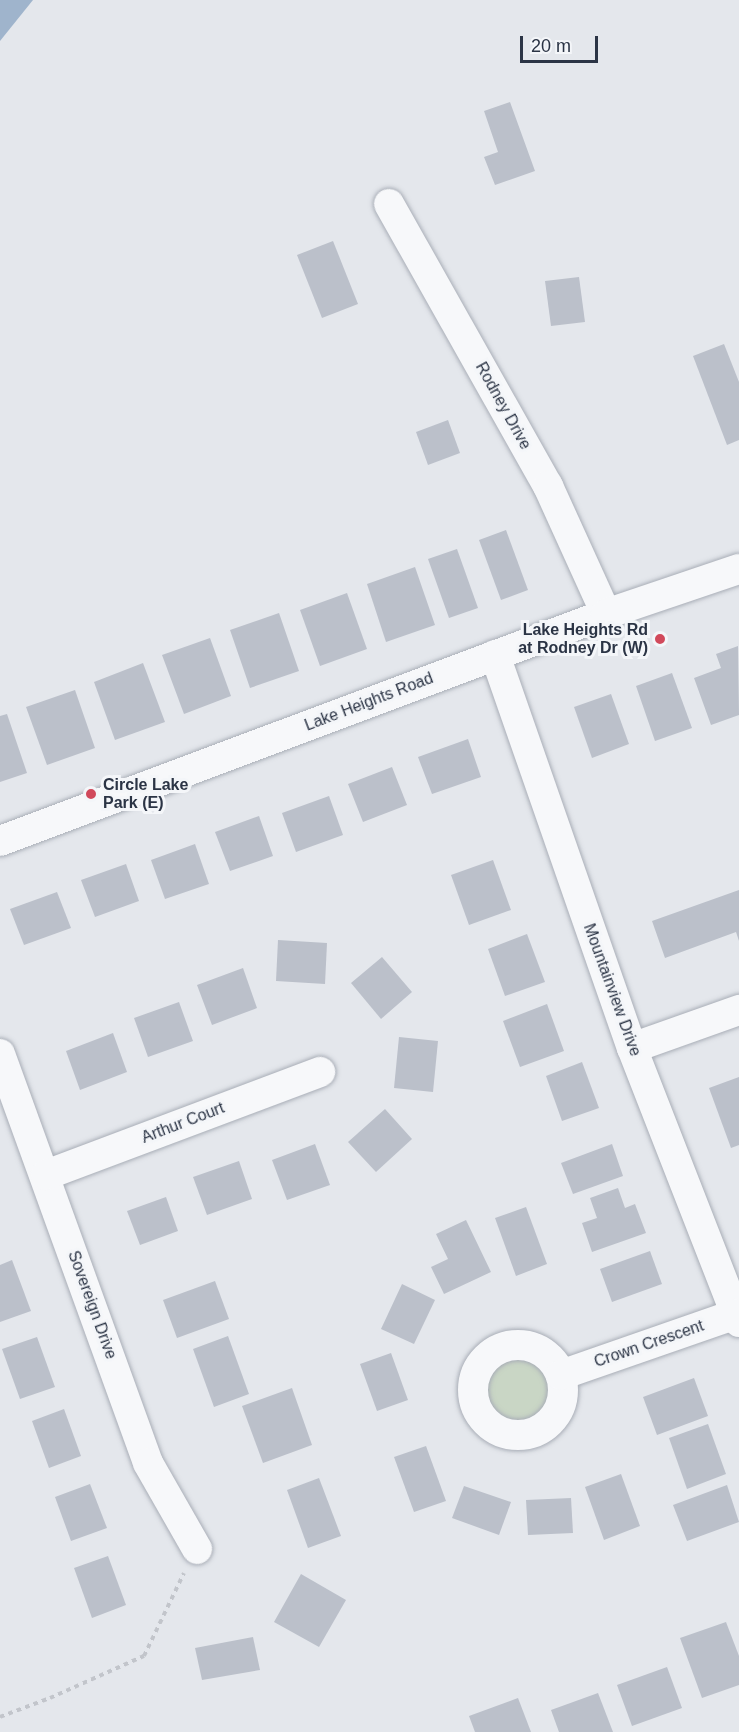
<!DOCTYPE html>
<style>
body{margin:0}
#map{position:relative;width:739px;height:1732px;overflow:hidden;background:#e4e7ec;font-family:Arial,sans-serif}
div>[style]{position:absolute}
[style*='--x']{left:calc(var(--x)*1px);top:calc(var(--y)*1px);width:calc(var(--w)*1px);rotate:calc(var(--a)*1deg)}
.green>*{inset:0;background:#c9d6c5}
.round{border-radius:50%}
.water>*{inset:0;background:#9fb4cc}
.building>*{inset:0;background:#bbc0ca}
.path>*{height:4px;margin-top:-2px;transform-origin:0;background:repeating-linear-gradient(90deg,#c2c5cb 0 4.5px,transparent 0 9px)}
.roads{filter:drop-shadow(0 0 2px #a9aeb7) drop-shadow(0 0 2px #a9aeb7)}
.street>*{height:30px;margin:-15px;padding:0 15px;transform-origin:15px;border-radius:15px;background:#f7f8fa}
.street>.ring{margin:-15px;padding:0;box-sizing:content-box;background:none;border:30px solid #f7f8fa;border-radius:50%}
.dots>*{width:16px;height:16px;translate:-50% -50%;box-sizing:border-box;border:3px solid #f4f6f9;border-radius:50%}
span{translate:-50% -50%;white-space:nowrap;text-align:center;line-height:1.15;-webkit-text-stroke:6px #f4f6f9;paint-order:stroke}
.street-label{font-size:16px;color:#2b3445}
.poi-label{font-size:16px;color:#2b3445;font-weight:700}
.right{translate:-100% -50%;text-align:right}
.left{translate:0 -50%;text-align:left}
.scale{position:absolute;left:520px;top:36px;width:78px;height:27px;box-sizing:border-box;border:3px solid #2b3445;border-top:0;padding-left:8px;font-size:18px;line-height:21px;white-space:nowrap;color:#2b3445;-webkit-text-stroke:4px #f4f6f9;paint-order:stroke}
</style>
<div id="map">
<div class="green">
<i class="round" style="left:487px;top:1360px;width:62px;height:62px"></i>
</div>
<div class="water">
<i style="clip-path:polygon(0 0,33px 0,0 41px)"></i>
</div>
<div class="building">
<i style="clip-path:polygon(510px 102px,535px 171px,495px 185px,484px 157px,498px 152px,484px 111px)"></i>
<i style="clip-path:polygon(333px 241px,358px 304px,322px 318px,297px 255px)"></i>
<i style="clip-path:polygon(579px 277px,585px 322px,551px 326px,545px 281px)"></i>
<i style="clip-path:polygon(724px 344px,739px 382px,739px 440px,727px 445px,693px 356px)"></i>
<i style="clip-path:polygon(448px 420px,460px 453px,428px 465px,416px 432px)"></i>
<i style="clip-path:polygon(506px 530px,528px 590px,501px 600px,479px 540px)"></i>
<i style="clip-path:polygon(457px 549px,478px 608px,449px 618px,428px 559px)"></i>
<i style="clip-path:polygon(415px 567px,435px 625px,386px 642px,367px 584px)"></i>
<i style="clip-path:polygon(347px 593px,367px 649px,320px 666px,300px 610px)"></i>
<i style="clip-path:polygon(279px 613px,299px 671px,250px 688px,230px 630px)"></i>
<i style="clip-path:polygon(210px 638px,231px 696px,184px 714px,162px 655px)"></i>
<i style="clip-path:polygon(738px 646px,739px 715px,711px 725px,694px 678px,721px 668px,716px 654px)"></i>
<i style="clip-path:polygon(143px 663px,165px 722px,115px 740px,94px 682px)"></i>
<i style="clip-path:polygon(672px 673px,692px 728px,655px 741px,636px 686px)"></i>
<i style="clip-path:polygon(75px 690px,95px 748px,47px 765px,26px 707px)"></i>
<i style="clip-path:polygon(611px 694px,629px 744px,592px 758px,574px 707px)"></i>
<i style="clip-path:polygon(7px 714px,27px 773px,0 782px,0 716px)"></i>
<i style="clip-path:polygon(468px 739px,481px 777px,432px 794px,418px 757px)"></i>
<i style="clip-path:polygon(392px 767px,407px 805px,363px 822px,348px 784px)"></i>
<i style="clip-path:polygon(329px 796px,343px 835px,296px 852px,282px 813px)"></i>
<i style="clip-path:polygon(259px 816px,273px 856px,230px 871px,215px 832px)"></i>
<i style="clip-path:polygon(195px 844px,209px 884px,165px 899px,151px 860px)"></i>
<i style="clip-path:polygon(493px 860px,511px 910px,469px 925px,451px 875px)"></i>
<i style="clip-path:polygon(126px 864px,139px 901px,95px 917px,81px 880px)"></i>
<i style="clip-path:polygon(739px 890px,739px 941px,736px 932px,665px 958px,652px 921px)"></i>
<i style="clip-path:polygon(57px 892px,71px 928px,24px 945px,10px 909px)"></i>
<i style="clip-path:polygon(527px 934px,545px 982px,505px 996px,488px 949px)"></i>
<i style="clip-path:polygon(278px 940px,327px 943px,325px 984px,276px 981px)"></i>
<i style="clip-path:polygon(382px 957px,412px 992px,381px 1019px,351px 983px)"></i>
<i style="clip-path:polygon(243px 968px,257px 1008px,212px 1025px,197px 985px)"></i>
<i style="clip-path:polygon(179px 1002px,193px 1041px,148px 1057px,134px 1018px)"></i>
<i style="clip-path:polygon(547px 1004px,564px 1051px,520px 1067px,503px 1021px)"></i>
<i style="clip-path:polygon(113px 1033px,127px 1072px,80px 1090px,66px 1051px)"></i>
<i style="clip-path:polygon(399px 1037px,438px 1041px,433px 1092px,394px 1088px)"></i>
<i style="clip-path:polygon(582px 1062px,599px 1108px,562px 1121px,546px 1076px)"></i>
<i style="clip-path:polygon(739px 1077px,739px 1145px,731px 1148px,709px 1088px)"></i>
<i style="clip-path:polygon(385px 1109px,412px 1139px,376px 1172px,348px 1142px)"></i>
<i style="clip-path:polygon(315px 1144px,330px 1185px,287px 1200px,272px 1160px)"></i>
<i style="clip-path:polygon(612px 1144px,623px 1176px,573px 1194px,561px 1163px)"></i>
<i style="clip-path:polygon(239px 1161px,252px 1199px,207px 1215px,193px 1177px)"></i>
<i style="clip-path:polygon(618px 1188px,625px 1208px,635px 1204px,646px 1233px,592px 1252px,582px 1223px,597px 1218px,590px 1198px)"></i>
<i style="clip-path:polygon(166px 1197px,178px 1231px,140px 1245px,127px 1211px)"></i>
<i style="clip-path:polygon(526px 1207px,547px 1264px,516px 1276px,495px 1218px)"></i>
<i style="clip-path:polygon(466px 1220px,491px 1272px,444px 1294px,431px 1267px,448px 1259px,436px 1234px)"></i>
<i style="clip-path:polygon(650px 1251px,662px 1284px,612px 1302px,600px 1269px)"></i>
<i style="clip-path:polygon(12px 1260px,31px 1311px,0 1322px,0 1265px)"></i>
<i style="clip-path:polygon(215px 1281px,229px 1319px,177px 1338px,163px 1300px)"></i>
<i style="clip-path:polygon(402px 1284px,435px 1300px,414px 1344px,381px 1329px)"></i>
<i style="clip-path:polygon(228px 1336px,249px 1394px,214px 1407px,193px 1349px)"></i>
<i style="clip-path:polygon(37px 1337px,55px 1387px,20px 1399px,2px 1349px)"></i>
<i style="clip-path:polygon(391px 1353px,408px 1400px,377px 1411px,360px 1364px)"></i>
<i style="clip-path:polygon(694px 1378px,708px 1416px,657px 1435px,643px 1397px)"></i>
<i style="clip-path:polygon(292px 1388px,312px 1445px,263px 1463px,242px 1406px)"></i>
<i style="clip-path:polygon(64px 1409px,81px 1456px,49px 1468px,32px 1421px)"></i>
<i style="clip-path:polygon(708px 1424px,726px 1474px,687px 1489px,669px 1438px)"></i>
<i style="clip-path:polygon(426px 1446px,446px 1501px,414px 1512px,394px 1457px)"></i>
<i style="clip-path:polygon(621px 1474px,640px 1526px,604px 1540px,585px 1487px)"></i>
<i style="clip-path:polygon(319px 1478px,341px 1536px,308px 1548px,287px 1490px)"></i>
<i style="clip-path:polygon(90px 1484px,107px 1528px,71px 1541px,55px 1497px)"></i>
<i style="clip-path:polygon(727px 1485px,739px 1522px,687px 1541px,673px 1505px)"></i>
<i style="clip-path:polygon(464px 1486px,511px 1502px,499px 1535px,452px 1518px)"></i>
<i style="clip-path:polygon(571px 1498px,573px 1533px,528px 1535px,526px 1500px)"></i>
<i style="clip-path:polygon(108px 1556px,126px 1605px,92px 1618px,74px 1568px)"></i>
<i style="clip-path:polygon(301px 1574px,346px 1600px,319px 1647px,274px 1622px)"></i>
<i style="clip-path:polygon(726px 1622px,739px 1656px,739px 1685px,702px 1698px,680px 1638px)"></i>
<i style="clip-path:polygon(253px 1637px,260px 1670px,202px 1680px,195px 1648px)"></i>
<i style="clip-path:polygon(667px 1667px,682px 1708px,632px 1726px,617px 1685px)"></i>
<i style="clip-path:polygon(598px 1693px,613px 1732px,559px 1732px,551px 1710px)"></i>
<i style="clip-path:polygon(518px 1698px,531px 1732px,475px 1732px,469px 1716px)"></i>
</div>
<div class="path">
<i style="--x:0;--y:1717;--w:53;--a:-20.8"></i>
<i style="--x:50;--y:1698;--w:103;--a:-24.1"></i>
<i style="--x:144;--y:1656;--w:92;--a:-64.3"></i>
</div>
<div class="roads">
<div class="street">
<i style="--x:389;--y:204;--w:324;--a:60.6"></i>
<i style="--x:548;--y:486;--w:141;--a:65.6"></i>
<i style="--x:495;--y:655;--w:416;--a:70.8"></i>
<i style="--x:632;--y:1048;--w:294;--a:68.7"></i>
<i style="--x:0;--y:841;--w:647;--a:-20.54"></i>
<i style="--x:606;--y:614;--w:140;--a:-18.7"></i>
<i style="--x:632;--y:1048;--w:114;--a:-19.6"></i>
<i style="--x:0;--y:1054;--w:435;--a:70.1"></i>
<i style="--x:148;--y:1463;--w:99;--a:60.3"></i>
<i style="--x:46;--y:1175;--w:293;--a:-20.6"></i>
<i class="ring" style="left:473px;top:1345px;width:60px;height:60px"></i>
<i style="--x:561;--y:1375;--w:185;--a:-19.2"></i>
</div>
</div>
<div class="dots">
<i style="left:660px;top:639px;background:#d1495b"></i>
<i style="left:91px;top:794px;background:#d1495b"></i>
</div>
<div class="street-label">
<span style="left:503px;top:406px;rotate:61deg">Rodney Drive</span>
<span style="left:369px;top:702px;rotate:-21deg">Lake Heights Road</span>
<span style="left:612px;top:990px;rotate:70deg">Mountainview Drive</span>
<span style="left:183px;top:1123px;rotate:-21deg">Arthur Court</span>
<span style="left:92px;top:1305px;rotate:70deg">Sovereign Drive</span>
<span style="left:649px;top:1344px;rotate:-19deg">Crown Crescent</span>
</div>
<div class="poi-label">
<span class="right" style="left:648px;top:639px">Lake Heights Rd<br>at Rodney Dr (W)</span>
<span class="left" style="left:103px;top:794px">Circle Lake<br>Park (E)</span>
</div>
<div class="scale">20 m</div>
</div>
